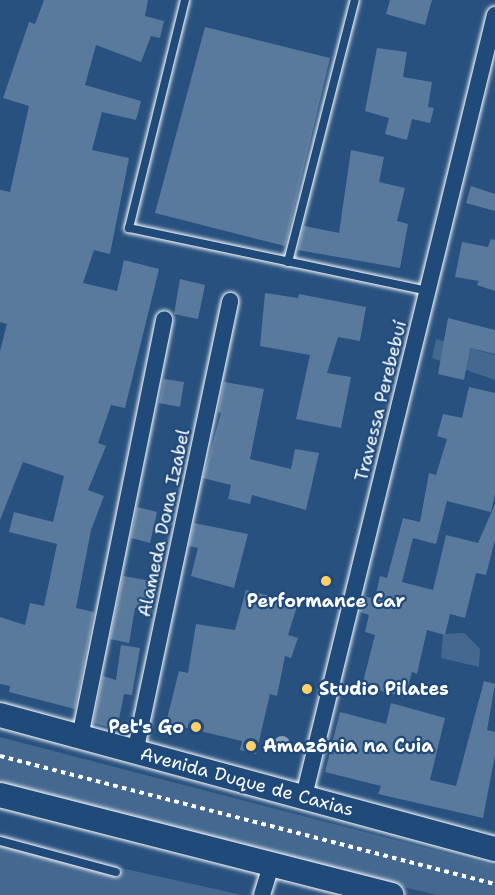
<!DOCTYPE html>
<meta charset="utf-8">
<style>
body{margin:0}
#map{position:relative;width:495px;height:895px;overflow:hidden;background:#28517f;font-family:"Shantell Sans",sans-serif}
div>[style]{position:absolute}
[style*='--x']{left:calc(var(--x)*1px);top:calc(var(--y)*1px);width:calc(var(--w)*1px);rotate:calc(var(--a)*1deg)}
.green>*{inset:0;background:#446890}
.building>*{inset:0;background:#5a7a9d}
.path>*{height:4px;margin-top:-2px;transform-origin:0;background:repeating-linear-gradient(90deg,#fff 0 4.5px,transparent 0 9px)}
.roads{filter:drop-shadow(0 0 2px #fff) drop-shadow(0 0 2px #fff)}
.lane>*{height:8px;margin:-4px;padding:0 4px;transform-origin:4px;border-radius:4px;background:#1f4a7a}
.street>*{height:16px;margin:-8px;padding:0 8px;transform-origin:8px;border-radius:8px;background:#1f4a7a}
.secondary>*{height:24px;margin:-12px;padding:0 12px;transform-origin:12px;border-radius:12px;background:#1f4a7a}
.trees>*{width:16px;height:16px;margin:-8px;border-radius:50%;background:#8aa0b9}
.dots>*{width:16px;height:16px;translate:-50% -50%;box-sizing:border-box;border:3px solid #1f4a7a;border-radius:50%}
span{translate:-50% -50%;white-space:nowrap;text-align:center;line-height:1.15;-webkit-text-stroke:4.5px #1f4a7a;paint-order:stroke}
.street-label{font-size:18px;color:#fff}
.poi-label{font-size:18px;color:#fff;font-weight:700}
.left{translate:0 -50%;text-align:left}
.right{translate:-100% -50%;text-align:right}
</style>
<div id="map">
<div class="green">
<i style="clip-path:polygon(436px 339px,495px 355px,495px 380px,432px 358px)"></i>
<i style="clip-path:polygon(464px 633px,480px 649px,479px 667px,441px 658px,443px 634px)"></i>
<i style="clip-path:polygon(0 737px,495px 866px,495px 895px,437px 895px,220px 844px,0 785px)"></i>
<i style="clip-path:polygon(0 841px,242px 895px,0 895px)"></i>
</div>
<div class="building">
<i style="clip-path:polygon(44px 0,148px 0,145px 16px,164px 21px,160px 38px,151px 36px,141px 62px,96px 45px,85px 85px,141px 101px,136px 120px,102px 112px,92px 150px,129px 158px,110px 254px,94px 250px,83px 283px,117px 291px,124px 260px,159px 269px,125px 408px,111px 405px,98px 443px,106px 446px,88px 490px,104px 496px,91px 530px,76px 608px,94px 612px,75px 709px,9px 692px,10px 686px,0 684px,0 617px,25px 625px,30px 603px,44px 606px,57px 544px,9px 532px,14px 512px,53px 522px,64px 476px,23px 462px,0 520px,0 351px,7px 324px,0 322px,0 190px,10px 192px,29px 106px,3px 98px,29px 22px,35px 24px)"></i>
<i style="clip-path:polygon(390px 0,432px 0,425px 25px,386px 14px)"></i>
<i style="clip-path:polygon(205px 27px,330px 58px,285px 246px,155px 213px)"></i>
<i style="clip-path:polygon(377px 48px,407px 52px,403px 77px,432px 82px,428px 107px,434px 108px,430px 123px,412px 119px,407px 140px,385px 134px,389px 118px,365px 111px)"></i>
<i style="clip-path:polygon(351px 150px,384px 157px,379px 182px,405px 188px,397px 221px,408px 224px,400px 268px,298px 250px,304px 226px,339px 233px)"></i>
<i style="clip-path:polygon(471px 186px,495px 194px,495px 211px,466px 203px)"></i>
<i style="clip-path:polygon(491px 239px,495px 240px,495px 291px,477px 285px,479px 281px,455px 277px,462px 242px,488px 247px)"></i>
<i style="clip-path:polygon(180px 279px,205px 285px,198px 319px,174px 314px)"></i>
<i style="clip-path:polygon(265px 293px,298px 298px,299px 294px,366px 307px,360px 341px,338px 337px,327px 373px,351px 377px,341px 428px,296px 419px,310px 355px,260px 346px)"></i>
<i style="clip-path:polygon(448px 318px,495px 330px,495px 354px,470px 348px,464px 380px,438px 374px)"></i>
<i style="clip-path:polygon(164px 379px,184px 382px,180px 407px,159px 403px)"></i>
<i style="clip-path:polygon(224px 382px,264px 389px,250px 459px,291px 469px,295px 449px,319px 453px,306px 510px,252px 495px,250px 504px,228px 499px,231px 485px,203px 478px,221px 413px,218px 412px)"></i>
<i style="clip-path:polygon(469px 387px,495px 393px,495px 494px,491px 512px,447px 501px,436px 544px,413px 538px,402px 582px,433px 590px,446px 535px,478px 543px,495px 504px,495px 540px,486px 575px,476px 573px,465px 618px,450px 614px,445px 635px,427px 630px,417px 674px,412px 672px,405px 697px,362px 686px,375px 635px,365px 632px,369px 615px,360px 612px,364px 596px,375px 599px,380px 576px,387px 578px,403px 518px,420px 522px,429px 473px,436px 475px,447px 439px,437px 436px,443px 414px,462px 418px)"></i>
<i style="clip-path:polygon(137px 507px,157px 512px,150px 543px,131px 538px)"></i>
<i style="clip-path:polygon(194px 523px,248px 534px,234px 588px,191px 576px,198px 548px,189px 546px)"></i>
<i style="clip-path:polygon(123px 576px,157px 582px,151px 611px,135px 608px,129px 643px,110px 639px)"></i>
<i style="clip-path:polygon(246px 590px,298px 603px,288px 635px,298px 638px,291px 658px,285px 656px,277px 696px,270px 694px,256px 754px,240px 750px,242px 741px,166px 723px,179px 671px,188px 673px,196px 624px,235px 630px)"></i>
<i style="clip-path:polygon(121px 645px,140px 648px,132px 695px,124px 694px,117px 729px,93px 723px,103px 676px,116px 680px)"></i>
<i style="clip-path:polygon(484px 681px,495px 684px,487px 730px,495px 732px,495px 755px,483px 818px,378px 794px,381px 786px,325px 772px,340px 712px,386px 724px,391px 703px,445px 718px,430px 780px,456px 786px)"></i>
</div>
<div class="path">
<i style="--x:0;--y:756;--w:511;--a:14.5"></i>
</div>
<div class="roads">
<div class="lane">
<i style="--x:185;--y:0;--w:235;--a:103.8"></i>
<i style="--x:129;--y:228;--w:306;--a:11.9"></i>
<i style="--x:288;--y:262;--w:270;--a:-75.7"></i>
<i style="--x:0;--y:841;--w:120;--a:15"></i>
</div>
<div class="street">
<i style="--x:80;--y:737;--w:426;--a:-78.6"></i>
<i style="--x:135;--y:753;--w:462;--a:-78.1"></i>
<i style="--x:304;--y:796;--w:804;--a:-76.26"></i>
<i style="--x:262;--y:895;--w:30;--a:-73"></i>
</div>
<div class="secondary">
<i style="--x:0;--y:715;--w:513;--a:15.15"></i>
<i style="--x:0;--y:795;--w:404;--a:14.3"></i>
</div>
</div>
<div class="trees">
<i style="left:282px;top:744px"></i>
</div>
<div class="dots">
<i style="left:326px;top:581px;background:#ffd166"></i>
<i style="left:307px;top:689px;background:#ffd166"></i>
<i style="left:196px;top:727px;background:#ffd166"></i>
<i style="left:251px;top:746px;background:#ffd166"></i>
</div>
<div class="street-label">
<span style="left:381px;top:401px;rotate:-76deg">Travessa Perebebuí</span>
<span style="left:164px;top:523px;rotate:-78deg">Alameda Dona Izabel</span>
<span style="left:247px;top:782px;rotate:15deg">Avenida Duque de Caxias</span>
</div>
<div class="poi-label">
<span style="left:326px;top:601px">Performance Car</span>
<span class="left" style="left:319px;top:689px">Studio Pilates</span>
<span class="right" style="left:184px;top:727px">Pet's Go</span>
<span class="left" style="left:263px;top:746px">Amazônia na Cuia</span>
</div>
</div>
